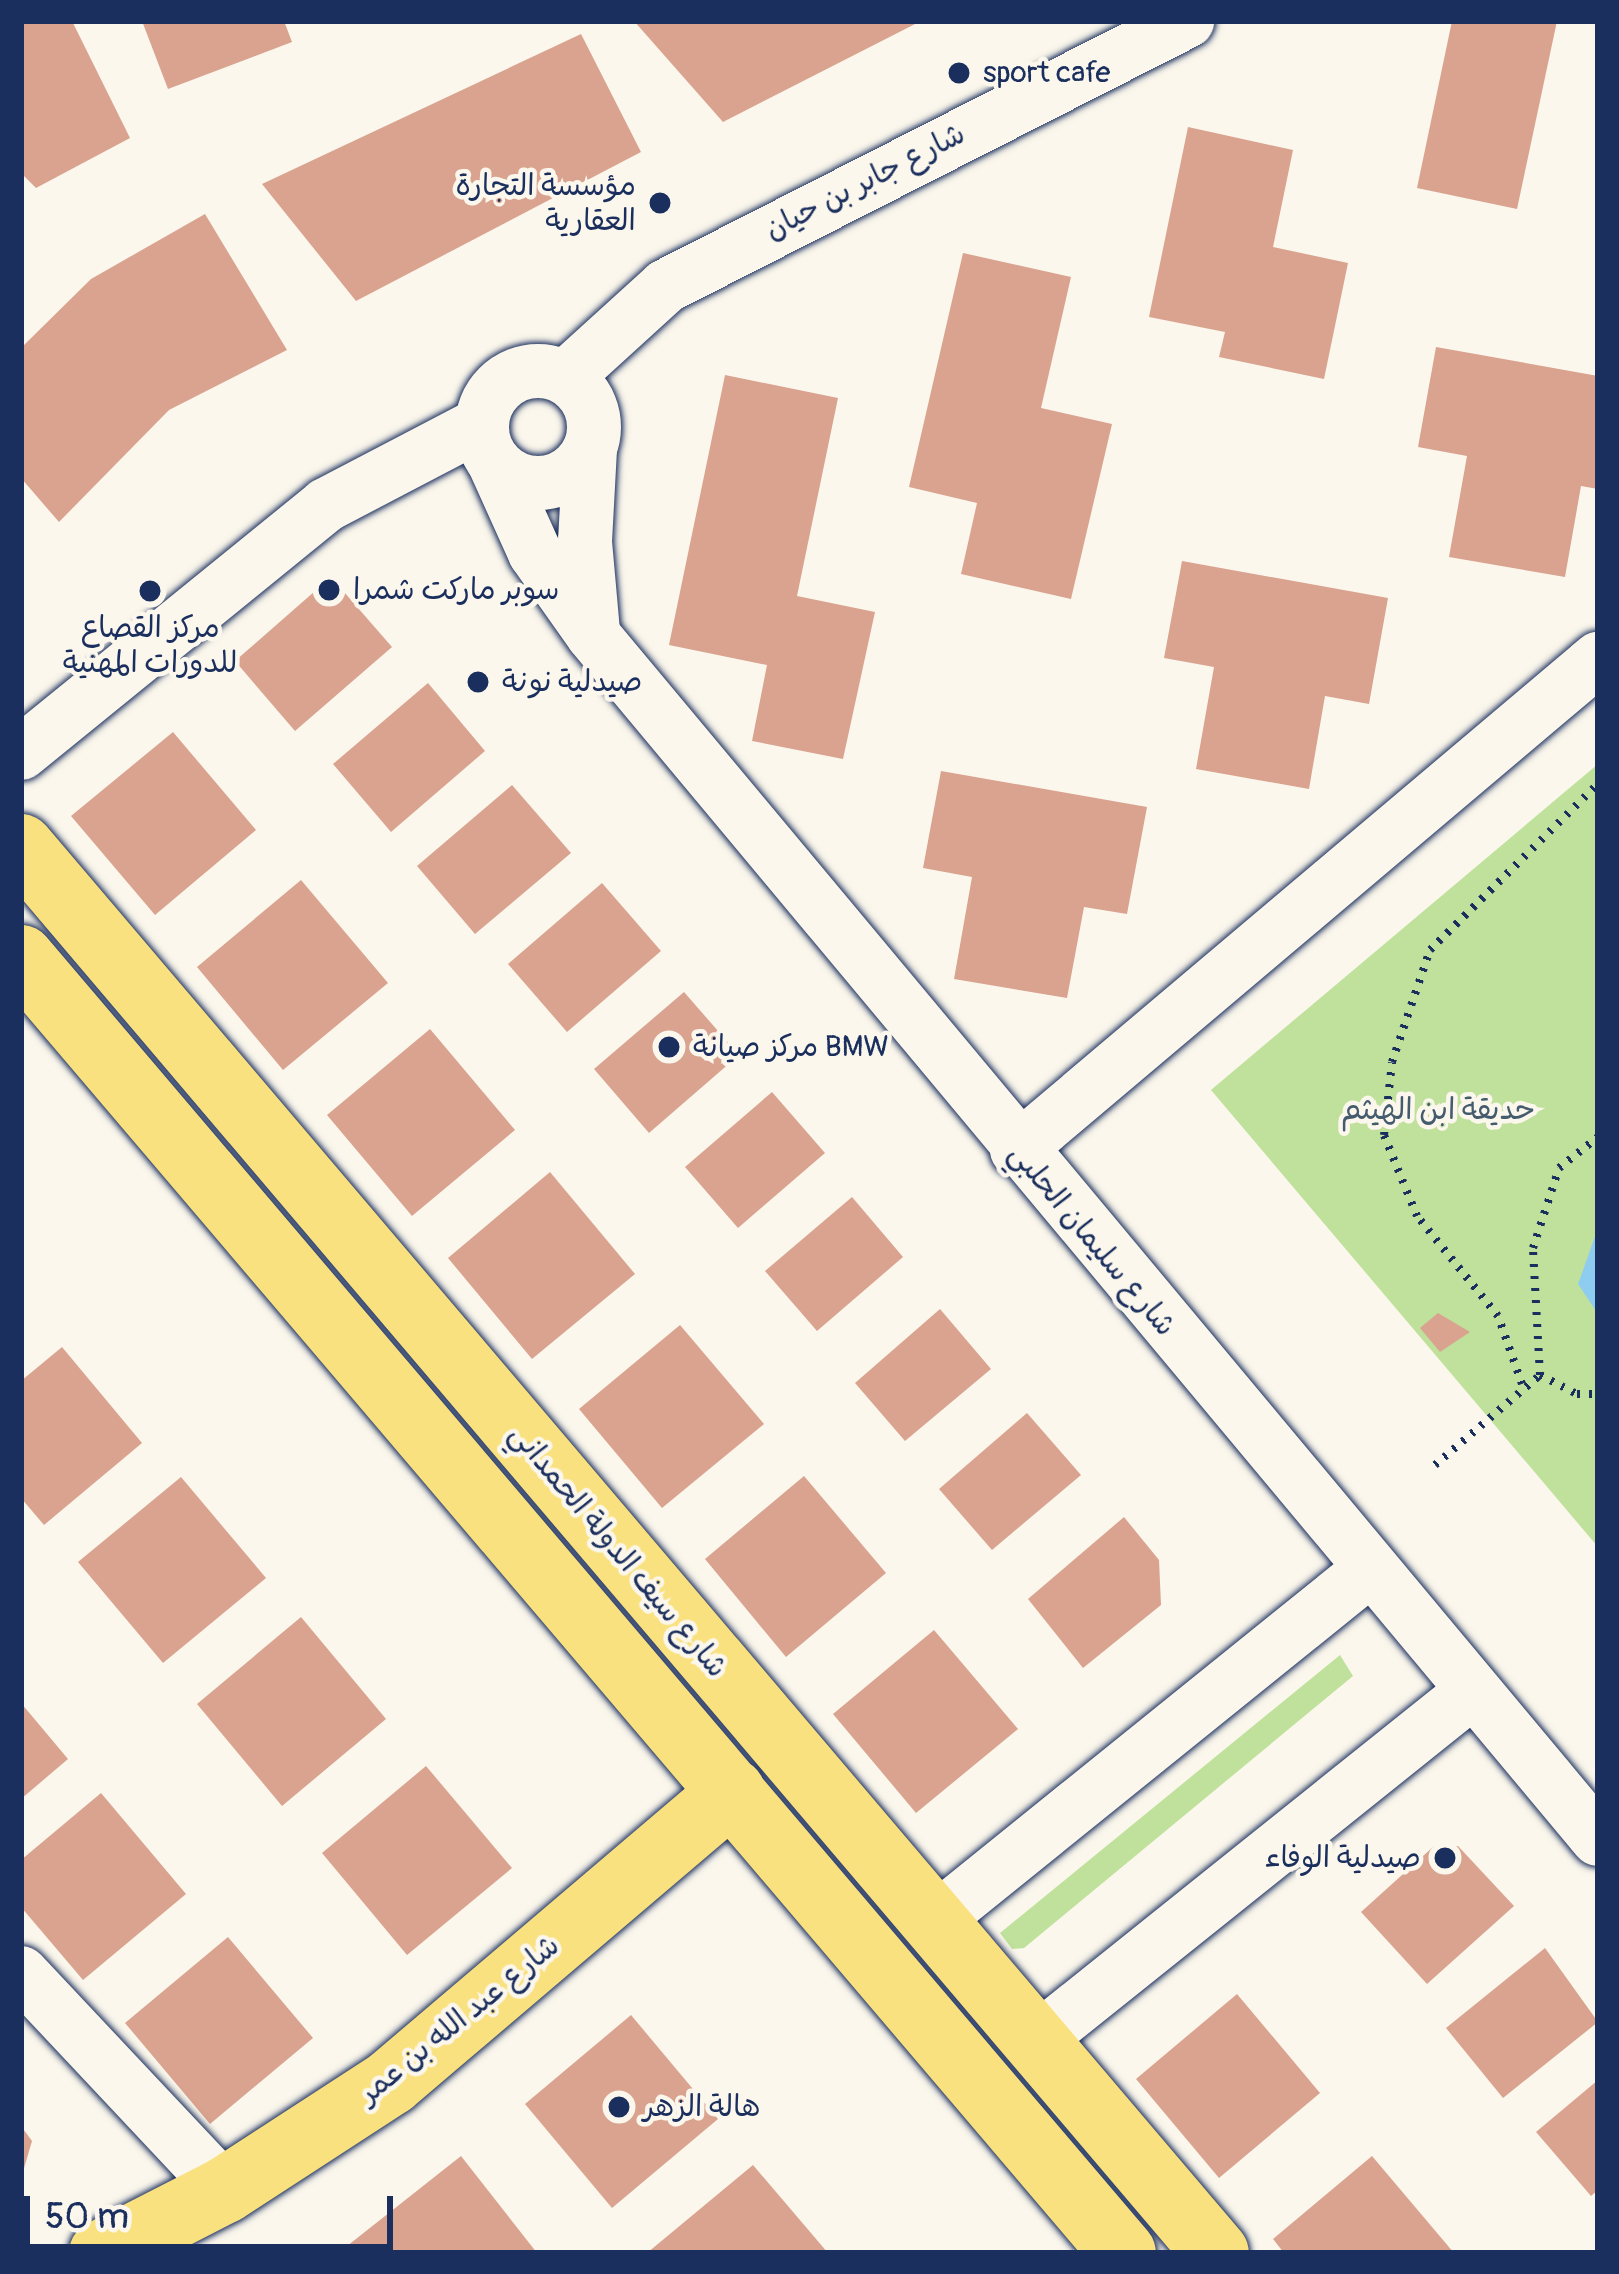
<!DOCTYPE html>
<meta charset="utf-8">
<style>
body{margin:0}
#map{position:relative;width:1619px;height:2274px;overflow:hidden;background:#fbf7ec;font-family:Pangolin,"Playpen Sans Arabic",sans-serif}
div>[style]{position:absolute}
[style*='--x']{left:calc(var(--x)*1px);top:calc(var(--y)*1px);width:calc(var(--w)*1px);rotate:calc(var(--a)*1deg)}
.green>*{inset:0;background:#bfe19b}
.water>*{inset:0;background:#8fcdf0}
.building>*{inset:0;background:#d9a38f}
.path>*{height:8px;margin-top:-4px;transform-origin:0;background:repeating-linear-gradient(90deg,#1b2f5e 0 3px,transparent 0 12px)}
.roads{filter:drop-shadow(0 0 3px #1b2f5e) drop-shadow(0 0 3px #1b2f5e)}
.minor>*{height:54px;margin:-27px;padding:0 27px;transform-origin:27px;border-radius:27px;background:#fbf7ec}
.minor>.ring{margin:-27px;padding:0;box-sizing:content-box;background:none;border:54px solid #fbf7ec;border-radius:50%}
.major>*{height:66px;margin:-33px;padding:0 33px;transform-origin:33px;border-radius:33px;background:#fae180}
.dots>*{width:33px;height:33px;translate:-50% -50%;box-sizing:border-box;border:6px solid #fbf7ec;border-radius:50%}
span{translate:-50% -50%;white-space:nowrap;text-align:center;line-height:1.15;-webkit-text-stroke:9px #fbf7ec;paint-order:stroke}
.poi-label{font-size:30px;color:#1b2f5e}
.left{translate:0 -50%;text-align:left}
.right{translate:-100% -50%;text-align:right}
.street-label{font-size:30px;color:#1b2f5e}
.park-label{font-size:30px;color:#445c6d}
.frame{position:absolute;inset:0;border:24px solid #1b2f5e;pointer-events:none}
.scale{position:absolute;left:24px;top:2196px;width:369px;height:54px;box-sizing:border-box;border:6px solid #1b2f5e;border-top:0;padding-left:15px;font-size:36px;line-height:42px;white-space:nowrap;color:#1b2f5e;-webkit-text-stroke:9px #fbf7ec;paint-order:stroke}
</style>
<div id="map">
<div class="green">
<i style="clip-path:polygon(1598px 764px,1598px 1547px,1211px 1090px)"></i>
<i style="clip-path:polygon(1340px 1655px,1353px 1676px,1024px 1948px,1012px 1949px,1000px 1933px)"></i>
</div>
<div class="water">
<i style="clip-path:polygon(1598px 1228px,1598px 1314px,1578px 1284px)"></i>
</div>
<div class="building">
<i style="clip-path:polygon(21px 21px,72px 21px,130px 138px,36px 188px,21px 173px)"></i>
<i style="clip-path:polygon(142px 21px,284px 21px,292px 42px,168px 89px)"></i>
<i style="clip-path:polygon(634px 21px,921px 21px,723px 122px)"></i>
<i style="clip-path:polygon(1452px 21px,1557px 21px,1517px 209px,1417px 188px)"></i>
<i style="clip-path:polygon(581px 34px,641px 152px,356px 301px,262px 184px)"></i>
<i style="clip-path:polygon(1188px 127px,1293px 150px,1273px 247px,1348px 263px,1324px 379px,1219px 357px,1225px 332px,1149px 317px)"></i>
<i style="clip-path:polygon(205px 214px,287px 350px,169px 410px,59px 522px,21px 478px,21px 348px,91px 279px)"></i>
<i style="clip-path:polygon(963px 253px,1071px 277px,1041px 408px,1112px 424px,1071px 599px,961px 574px,977px 503px,909px 487px)"></i>
<i style="clip-path:polygon(1436px 347px,1598px 376px,1598px 489px,1581px 486px,1565px 577px,1449px 557px,1467px 456px,1418px 447px)"></i>
<i style="clip-path:polygon(725px 375px,838px 398px,797px 596px,875px 612px,843px 759px,752px 741px,767px 665px,669px 645px)"></i>
<i style="clip-path:polygon(1182px 561px,1388px 598px,1369px 704px,1325px 696px,1309px 789px,1196px 769px,1214px 667px,1164px 658px)"></i>
<i style="clip-path:polygon(331px 577px,392px 647px,295px 731px,235px 661px)"></i>
<i style="clip-path:polygon(428px 683px,485px 751px,391px 832px,333px 764px)"></i>
<i style="clip-path:polygon(173px 732px,256px 830px,155px 915px,71px 816px)"></i>
<i style="clip-path:polygon(941px 771px,1147px 807px,1127px 914px,1084px 907px,1067px 998px,954px 979px,972px 877px,923px 868px)"></i>
<i style="clip-path:polygon(512px 785px,571px 853px,475px 934px,417px 866px)"></i>
<i style="clip-path:polygon(301px 880px,388px 983px,283px 1070px,197px 967px)"></i>
<i style="clip-path:polygon(602px 883px,661px 951px,567px 1032px,508px 964px)"></i>
<i style="clip-path:polygon(684px 992px,739px 1055px,649px 1133px,594px 1069px)"></i>
<i style="clip-path:polygon(430px 1029px,515px 1130px,412px 1216px,327px 1115px)"></i>
<i style="clip-path:polygon(772px 1092px,825px 1153px,738px 1228px,685px 1167px)"></i>
<i style="clip-path:polygon(550px 1172px,635px 1274px,532px 1359px,448px 1258px)"></i>
<i style="clip-path:polygon(852px 1197px,903px 1257px,817px 1331px,765px 1271px)"></i>
<i style="clip-path:polygon(940px 1309px,991px 1369px,905px 1441px,855px 1383px)"></i>
<i style="clip-path:polygon(1438px 1313px,1470px 1332px,1440px 1352px,1420px 1328px)"></i>
<i style="clip-path:polygon(680px 1325px,764px 1424px,662px 1508px,579px 1409px)"></i>
<i style="clip-path:polygon(62px 1347px,142px 1443px,44px 1525px,21px 1498px,21px 1381px)"></i>
<i style="clip-path:polygon(1027px 1413px,1081px 1475px,992px 1550px,939px 1489px)"></i>
<i style="clip-path:polygon(804px 1476px,886px 1573px,786px 1657px,705px 1559px)"></i>
<i style="clip-path:polygon(181px 1477px,266px 1578px,163px 1663px,78px 1562px)"></i>
<i style="clip-path:polygon(1124px 1517px,1159px 1560px,1161px 1605px,1083px 1668px,1028px 1599px)"></i>
<i style="clip-path:polygon(301px 1617px,386px 1719px,282px 1806px,197px 1704px)"></i>
<i style="clip-path:polygon(934px 1630px,1018px 1729px,916px 1813px,833px 1714px)"></i>
<i style="clip-path:polygon(21px 1703px,68px 1759px,21px 1799px)"></i>
<i style="clip-path:polygon(426px 1766px,512px 1868px,407px 1955px,322px 1853px)"></i>
<i style="clip-path:polygon(101px 1793px,186px 1894px,83px 1980px,21px 1907px,21px 1860px)"></i>
<i style="clip-path:polygon(1458px 1846px,1514px 1906px,1427px 1984px,1361px 1912px,1433px 1847px)"></i>
<i style="clip-path:polygon(228px 1937px,313px 2038px,210px 2124px,125px 2023px)"></i>
<i style="clip-path:polygon(1545px 1948px,1598px 2022px,1503px 2098px,1446px 2028px)"></i>
<i style="clip-path:polygon(1237px 1994px,1320px 2093px,1219px 2178px,1136px 2079px)"></i>
<i style="clip-path:polygon(631px 2015px,718px 2119px,612px 2208px,525px 2104px)"></i>
<i style="clip-path:polygon(1598px 2080px,1598px 2190px,1591px 2196px,1536px 2132px)"></i>
<i style="clip-path:polygon(21px 2126px,32px 2141px,22px 2175px,21px 2175px)"></i>
<i style="clip-path:polygon(461px 2156px,537px 2253px,344px 2253px,342px 2250px)"></i>
<i style="clip-path:polygon(1372px 2156px,1454px 2253px,1284px 2253px,1273px 2239px)"></i>
<i style="clip-path:polygon(753px 2165px,828px 2253px,647px 2253px)"></i>
</div>
<div class="path">
<i style="--x:1540;--y:1375;--w:127;--a:-93.2"></i>
<i style="--x:1533;--y:1248;--w:84;--a:-72"></i>
<i style="--x:1559;--y:1168;--w:50;--a:-38.5"></i>
<i style="--x:1522;--y:1384;--w:72;--a:-109.4"></i>
<i style="--x:1498;--y:1316;--w:129;--a:-129"></i>
<i style="--x:1417;--y:1216;--w:87;--a:-112.2"></i>
<i style="--x:1384;--y:1135;--w:73;--a:-83.7"></i>
<i style="--x:1392;--y:1062;--w:118;--a:-71.3"></i>
<i style="--x:1430;--y:950;--w:236;--a:-44.7"></i>
<i style="--x:1435;--y:1465;--w:138;--a:-40.6"></i>
<i style="--x:1540;--y:1375;--w:42;--a:27.2"></i>
<i style="--x:1577;--y:1394;--w:21;--a:0"></i>
</div>
<div class="roads">
<div class="minor">
<i class="ring" style="left:482px;top:371px;width:58px;height:58px"></i>
<i style="--x:566;--y:377;--w:135;--a:-42.3"></i>
<i style="--x:666;--y:286;--w:585;--a:-26.96"></i>
<i style="--x:590;--y:449;--w:93;--a:93.1"></i>
<i style="--x:585;--y:542;--w:90;--a:84.9"></i>
<i style="--x:494;--y:462;--w:100;--a:65.7"></i>
<i style="--x:535;--y:553;--w:100;--a:54.7"></i>
<i style="--x:593;--y:635;--w:1568;--a:50.15"></i>
<i style="--x:21;--y:753;--w:393;--a:-39.1"></i>
<i style="--x:326;--y:505;--w:175;--a:-27.6"></i>
<i style="--x:1017;--y:1150;--w:761;--a:-40.2"></i>
<i style="--x:933;--y:1922;--w:559;--a:-38.9"></i>
<i style="--x:21;--y:1973;--w:298;--a:46.8"></i>
<i style="--x:1037;--y:2040;--w:558;--a:-38.68"></i>
</div>
<div class="major">
<i style="--x:21;--y:847;--w:1845;--a:49.64"></i>
<i style="--x:21;--y:958;--w:1700;--a:49.6"></i>
<i style="--x:102;--y:2253;--w:138;--a:-27.1"></i>
<i style="--x:225;--y:2190;--w:198;--a:-33"></i>
<i style="--x:391;--y:2082;--w:448;--a:-40.4"></i>
</div>
</div>
<div class="dots">
<i style="left:959px;top:73px;background:#1b2f5e"></i>
<i style="left:660px;top:203px;background:#1b2f5e"></i>
<i style="left:329px;top:590px;background:#1b2f5e"></i>
<i style="left:150px;top:591px;background:#1b2f5e"></i>
<i style="left:478px;top:682px;background:#1b2f5e"></i>
<i style="left:669px;top:1047px;background:#1b2f5e"></i>
<i style="left:1445px;top:1858px;background:#1b2f5e"></i>
<i style="left:619px;top:2107px;background:#1b2f5e"></i>
</div>
<div class="poi-label">
<span class="left" style="left:983px;top:73px">sport cafe</span>
<span class="right" style="left:636px;top:203px">مؤسسة التجارة<br>العقارية</span>
<span class="left" style="left:353px;top:590px">سوبر ماركت شمرا</span>
<span style="left:150px;top:645px">مركز القصاع<br>للدورات المهنية</span>
<span class="left" style="left:502px;top:682px">صيدلية نونة</span>
<span class="left" style="left:693px;top:1047px">مركز صيانة BMW</span>
<span class="right" style="left:1421px;top:1858px">صيدلية الوفاء</span>
<span class="left" style="left:643px;top:2107px">هالة الزهر</span>
</div>
<div class="street-label">
<span style="left:865px;top:182px;rotate:-27deg">شارع جابر بن حيان</span>
<span style="left:1092px;top:1240px;rotate:50deg">شارع سليمان الحلبي</span>
<span style="left:618px;top:1551px;rotate:50deg">شارع سيف الدولة الحمداني</span>
<span style="left:459px;top:2020px;rotate:-39deg">شارع عبد الله بن عمر</span>
</div>
<div class="park-label">
<span style="left:1438px;top:1110px">حديقة ابن الهيثم</span>
</div>
<div class="frame"></div>
<div class="scale">50 m</div>
</div>
